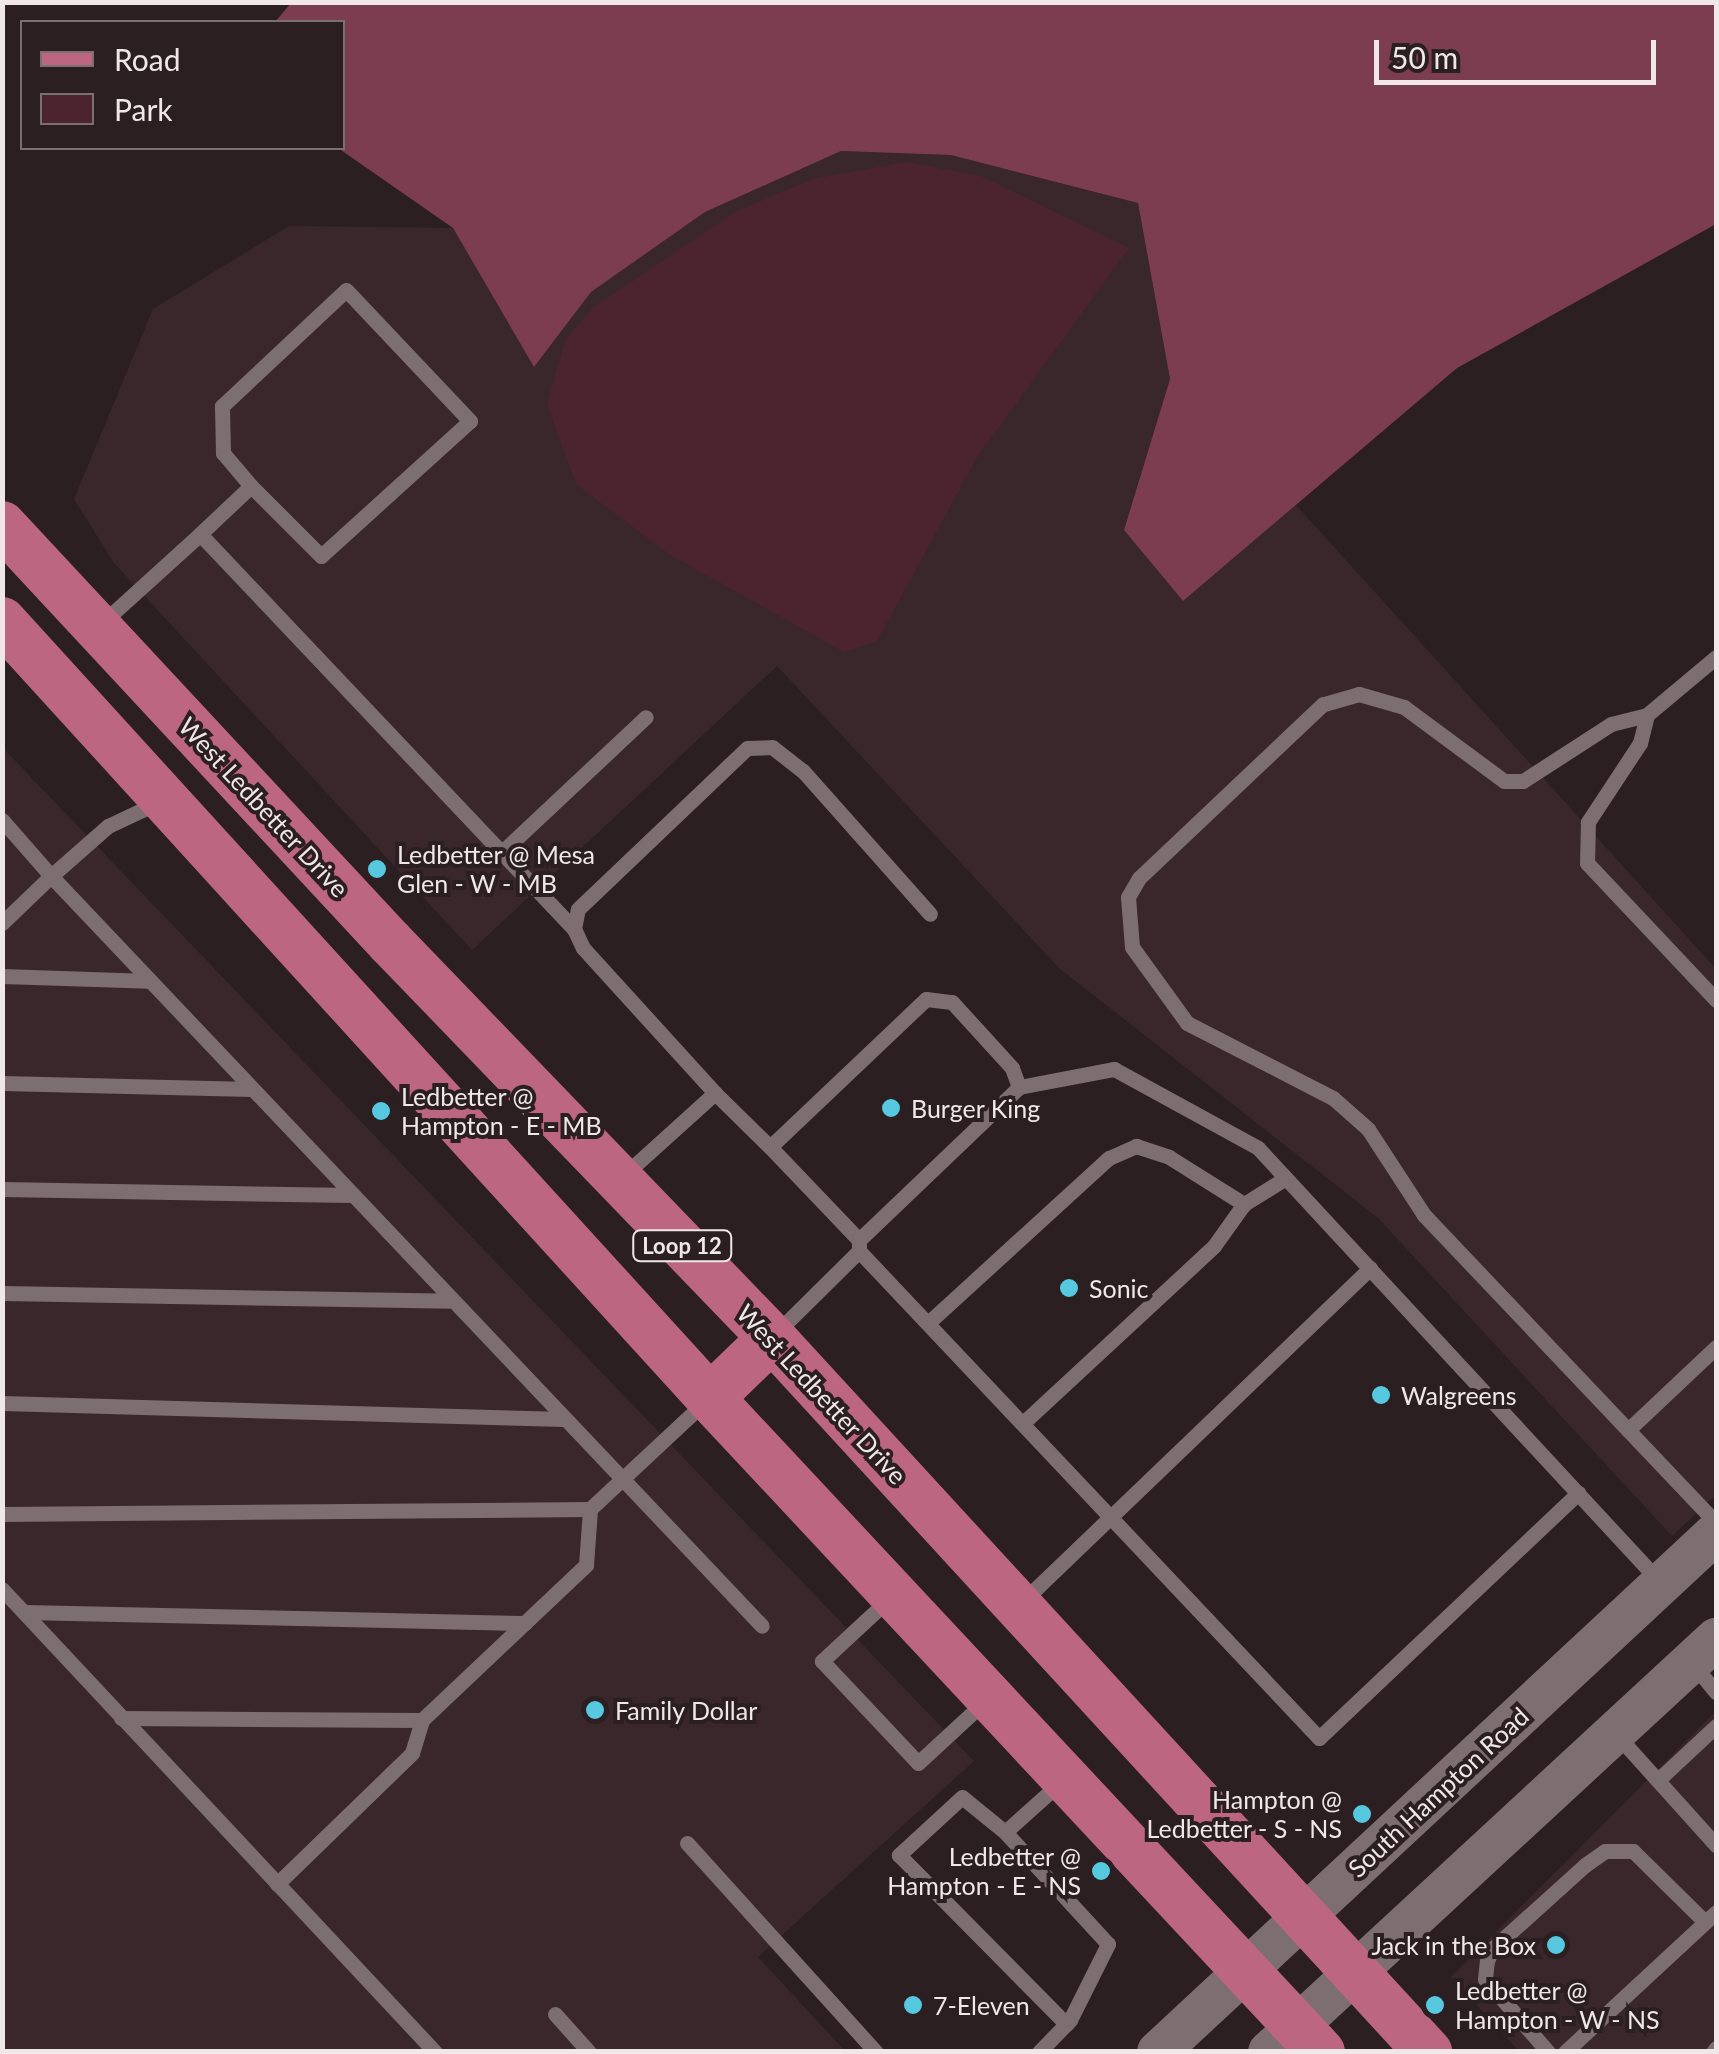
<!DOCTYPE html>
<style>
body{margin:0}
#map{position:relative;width:1719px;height:2054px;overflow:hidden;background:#2b1f22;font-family:Lato,sans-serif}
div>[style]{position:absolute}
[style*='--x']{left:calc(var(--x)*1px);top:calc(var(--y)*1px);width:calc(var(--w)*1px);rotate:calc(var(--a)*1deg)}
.built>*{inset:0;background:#3a272c}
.green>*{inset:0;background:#4c2430}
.forest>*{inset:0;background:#7d3d50}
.lane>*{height:15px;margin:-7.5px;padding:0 7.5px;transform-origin:7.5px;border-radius:7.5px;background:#7d6e71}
.secondary>*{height:42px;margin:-21px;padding:0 21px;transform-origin:21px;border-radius:21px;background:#7d6e71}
.primary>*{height:48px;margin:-24px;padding:0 24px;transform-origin:24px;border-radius:24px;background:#bd6681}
.dots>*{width:28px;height:28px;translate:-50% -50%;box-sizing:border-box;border:5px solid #2b1f22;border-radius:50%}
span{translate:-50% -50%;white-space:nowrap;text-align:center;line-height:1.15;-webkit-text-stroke:8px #2b1f22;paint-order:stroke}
.shield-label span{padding:2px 8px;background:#2b1f22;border:2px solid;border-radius:8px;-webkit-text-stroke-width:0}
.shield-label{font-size:22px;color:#f0e7e9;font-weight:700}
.street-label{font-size:25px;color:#f0e7e9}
.poi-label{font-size:25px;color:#f0e7e9}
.left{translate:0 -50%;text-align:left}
.right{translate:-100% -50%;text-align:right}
.frame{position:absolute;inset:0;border:5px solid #f0e7e9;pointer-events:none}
.legend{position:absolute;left:20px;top:20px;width:325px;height:130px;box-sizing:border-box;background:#2b1f22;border:2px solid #7a6f72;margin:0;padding:12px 18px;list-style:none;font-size:30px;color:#f0e7e9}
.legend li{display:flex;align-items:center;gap:20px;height:50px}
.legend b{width:50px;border:2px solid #7a6f72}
.scale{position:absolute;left:1374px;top:40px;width:282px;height:45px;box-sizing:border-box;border:5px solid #f0e7e9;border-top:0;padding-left:12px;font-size:30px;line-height:35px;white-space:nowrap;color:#f0e7e9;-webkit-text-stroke:8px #2b1f22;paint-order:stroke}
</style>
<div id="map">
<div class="built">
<i style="clip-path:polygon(841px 151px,951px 155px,1138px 203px,1170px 379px,1124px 530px,1183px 601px,1296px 505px,1716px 969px,1716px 1495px,1672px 1536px,1378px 1218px,1060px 969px,777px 666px,472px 950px,114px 563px,74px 499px,153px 309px,289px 226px,453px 228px,534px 367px,591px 292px,705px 212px)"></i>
<i style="clip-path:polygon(2px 747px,974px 1761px,758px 1957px,845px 2051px,3px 2051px)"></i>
<i style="clip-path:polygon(1716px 1711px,1716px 2051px,1519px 2051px,1451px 1977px)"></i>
</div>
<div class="green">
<i style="clip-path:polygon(906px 162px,981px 176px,1129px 248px,977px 457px,877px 641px,844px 652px,669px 554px,576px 484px,547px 404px,566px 339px,594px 307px,737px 211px,813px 179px)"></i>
</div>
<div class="forest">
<i style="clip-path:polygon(291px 3px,1716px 3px,1716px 224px,1457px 368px,1183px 601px,1124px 530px,1170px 379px,1138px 203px,951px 155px,841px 151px,705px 212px,591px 292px,534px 367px,453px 228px,338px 148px,342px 22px,275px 22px)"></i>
</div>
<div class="lane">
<i style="--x:200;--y:534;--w:70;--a:-43.3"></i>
<i style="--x:251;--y:486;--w:99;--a:45"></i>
<i style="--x:321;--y:556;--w:201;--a:-42.2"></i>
<i style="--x:470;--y:421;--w:180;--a:-133.4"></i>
<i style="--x:346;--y:290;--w:170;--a:136.9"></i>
<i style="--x:222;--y:406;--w:47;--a:88.8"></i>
<i style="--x:223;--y:453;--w:43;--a:49.7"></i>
<i style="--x:102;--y:623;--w:132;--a:-42.2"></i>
<i style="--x:200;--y:534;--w:544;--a:46.56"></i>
<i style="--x:1716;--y:657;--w:90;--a:140"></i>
<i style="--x:1647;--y:715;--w:29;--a:104"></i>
<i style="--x:1640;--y:743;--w:95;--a:123.4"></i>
<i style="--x:1588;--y:822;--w:41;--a:91.4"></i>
<i style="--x:1587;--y:863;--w:188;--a:46.7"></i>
<i style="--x:1647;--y:715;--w:37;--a:166"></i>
<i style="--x:1611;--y:724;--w:105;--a:147.1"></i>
<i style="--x:1523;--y:781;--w:19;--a:180"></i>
<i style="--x:1504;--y:781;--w:124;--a:-143.5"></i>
<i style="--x:1404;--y:707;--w:47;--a:-163.9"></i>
<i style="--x:1359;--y:694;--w:37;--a:164"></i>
<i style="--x:1323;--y:704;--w:253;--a:136.6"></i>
<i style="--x:1139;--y:878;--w:22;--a:120"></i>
<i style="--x:1128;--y:897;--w:50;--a:85.4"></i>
<i style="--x:1132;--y:947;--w:94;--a:54.1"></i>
<i style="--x:1187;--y:1023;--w:164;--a:27.2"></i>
<i style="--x:1333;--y:1098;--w:47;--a:41.5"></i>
<i style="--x:1368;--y:1129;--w:103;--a:56.9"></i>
<i style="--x:1424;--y:1215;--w:424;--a:46.5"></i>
<i style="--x:2;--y:820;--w:74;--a:48.8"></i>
<i style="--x:51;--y:876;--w:76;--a:-41.3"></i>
<i style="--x:108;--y:826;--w:56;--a:-25.2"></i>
<i style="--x:502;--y:852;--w:197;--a:-43.2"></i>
<i style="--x:2;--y:923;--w:68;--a:-43.8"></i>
<i style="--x:51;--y:876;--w:1033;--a:46.53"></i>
<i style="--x:2;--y:976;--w:147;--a:1.9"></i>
<i style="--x:2;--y:1083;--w:249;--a:1.4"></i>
<i style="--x:715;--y:1093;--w:196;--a:-132.3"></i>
<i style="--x:583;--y:948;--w:21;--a:-115"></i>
<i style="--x:574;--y:929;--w:20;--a:-79"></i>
<i style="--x:578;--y:909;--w:233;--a:-43.6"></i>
<i style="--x:747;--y:748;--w:25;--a:-2"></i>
<i style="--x:772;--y:747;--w:39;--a:38"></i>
<i style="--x:803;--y:771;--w:191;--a:48.4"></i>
<i style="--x:623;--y:1176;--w:124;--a:-42.1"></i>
<i style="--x:715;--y:1093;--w:77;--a:44.5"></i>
<i style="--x:2;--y:1189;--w:350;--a:1"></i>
<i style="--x:859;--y:1240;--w:129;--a:-133.7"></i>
<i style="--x:770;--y:1147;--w:215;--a:-43.5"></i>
<i style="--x:926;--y:999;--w:26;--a:7"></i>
<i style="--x:952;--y:1002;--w:89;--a:47.7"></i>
<i style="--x:1012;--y:1068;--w:20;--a:70"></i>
<i style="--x:859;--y:1251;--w:670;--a:46.63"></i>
<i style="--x:1319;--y:1738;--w:357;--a:-43.4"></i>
<i style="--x:2;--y:1293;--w:451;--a:1"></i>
<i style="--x:928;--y:1323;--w:245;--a:-42.4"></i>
<i style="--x:1109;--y:1158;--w:30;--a:-24"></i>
<i style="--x:1136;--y:1146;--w:35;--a:18"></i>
<i style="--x:1169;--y:1157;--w:89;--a:32.1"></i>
<i style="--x:1244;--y:1204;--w:49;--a:-31.8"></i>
<i style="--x:774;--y:1335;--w:120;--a:-44.7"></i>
<i style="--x:859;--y:1251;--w:11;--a:-90"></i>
<i style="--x:859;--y:1240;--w:221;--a:-43.7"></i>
<i style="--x:1019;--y:1087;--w:97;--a:-10.7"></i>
<i style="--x:1114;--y:1069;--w:164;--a:28.7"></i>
<i style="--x:1258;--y:1148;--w:589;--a:47.2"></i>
<i style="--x:2;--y:1403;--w:562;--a:1.63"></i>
<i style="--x:1023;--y:1423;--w:260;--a:-42.8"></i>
<i style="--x:1214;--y:1246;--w:52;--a:-54.5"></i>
<i style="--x:1628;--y:1430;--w:121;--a:-43.3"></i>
<i style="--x:2;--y:1514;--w:588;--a:-0.49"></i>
<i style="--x:590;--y:1509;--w:160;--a:-43"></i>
<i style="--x:2;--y:1589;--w:634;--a:46.92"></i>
<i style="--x:890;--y:1598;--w:93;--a:137.2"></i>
<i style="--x:822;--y:1661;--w:140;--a:46.7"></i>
<i style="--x:918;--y:1763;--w:90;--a:-42.7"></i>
<i style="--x:1023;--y:1601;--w:481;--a:-43.8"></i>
<i style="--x:24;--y:1612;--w:501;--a:1.26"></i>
<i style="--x:1693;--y:1664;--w:36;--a:51"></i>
<i style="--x:121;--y:1718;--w:301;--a:0.4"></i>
<i style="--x:1615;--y:1733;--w:151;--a:48"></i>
<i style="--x:1658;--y:1780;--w:79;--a:-43"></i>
<i style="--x:1005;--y:1832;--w:55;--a:-140.9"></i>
<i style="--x:962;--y:1797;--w:86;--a:137.4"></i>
<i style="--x:899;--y:1855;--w:238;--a:45.3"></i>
<i style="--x:687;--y:1843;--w:282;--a:47.9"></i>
<i style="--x:277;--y:1884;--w:188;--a:-44.1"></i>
<i style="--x:412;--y:1753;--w:34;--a:-73"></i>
<i style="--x:422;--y:1720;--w:226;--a:-43.4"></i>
<i style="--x:586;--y:1565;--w:56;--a:-85.9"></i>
<i style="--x:555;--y:2014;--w:51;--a:48.2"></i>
<i style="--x:1039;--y:2052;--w:45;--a:-45.9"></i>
<i style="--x:1070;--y:2020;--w:85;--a:-63.4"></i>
<i style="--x:1108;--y:1944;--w:152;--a:-132.6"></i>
<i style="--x:1005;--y:1832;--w:75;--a:-41.8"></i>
<i style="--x:1548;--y:2052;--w:96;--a:-130.8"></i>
<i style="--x:1485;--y:1979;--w:18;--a:-84"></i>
<i style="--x:1487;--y:1961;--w:13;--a:-67"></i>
<i style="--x:1492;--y:1949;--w:125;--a:-42.1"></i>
<i style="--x:1585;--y:1865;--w:24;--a:-35"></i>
<i style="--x:1605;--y:1851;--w:28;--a:0"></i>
<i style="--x:1633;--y:1851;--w:101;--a:44.6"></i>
<i style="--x:1565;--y:2052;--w:206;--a:-42.8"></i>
<i style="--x:1713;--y:2052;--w:5;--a:-53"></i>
</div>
<div class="secondary">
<i style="--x:1158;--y:2052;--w:762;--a:-42.93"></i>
<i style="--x:1269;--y:2052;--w:609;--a:-42.74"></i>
</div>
<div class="primary">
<i style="--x:2;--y:525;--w:570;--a:47.06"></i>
<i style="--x:390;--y:942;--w:550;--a:46.03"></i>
<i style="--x:772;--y:1338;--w:970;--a:47.42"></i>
<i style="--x:2;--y:621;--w:1051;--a:47.66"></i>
<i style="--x:710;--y:1398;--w:895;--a:46.95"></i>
<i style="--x:710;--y:1398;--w:86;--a:-44.1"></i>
</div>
<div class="dots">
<i style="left:377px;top:869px;background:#56c9e0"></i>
<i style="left:891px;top:1108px;background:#56c9e0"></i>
<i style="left:381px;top:1111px;background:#56c9e0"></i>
<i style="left:1069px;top:1288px;background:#56c9e0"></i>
<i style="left:1381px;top:1395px;background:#56c9e0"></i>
<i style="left:595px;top:1710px;background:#56c9e0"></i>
<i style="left:1362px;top:1814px;background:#56c9e0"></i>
<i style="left:1101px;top:1871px;background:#56c9e0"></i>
<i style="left:1556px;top:1945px;background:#56c9e0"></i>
<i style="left:913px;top:2005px;background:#56c9e0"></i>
<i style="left:1435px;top:2005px;background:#56c9e0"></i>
</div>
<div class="shield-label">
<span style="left:682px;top:1246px">Loop 12</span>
</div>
<div class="street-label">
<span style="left:264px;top:807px;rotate:47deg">West Ledbetter Drive</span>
<span style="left:822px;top:1394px;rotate:47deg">West Ledbetter Drive</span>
<span style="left:1438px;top:1792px;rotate:-43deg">South Hampton Road</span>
</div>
<div class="poi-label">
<span class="left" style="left:397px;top:869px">Ledbetter @ Mesa<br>Glen - W - MB</span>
<span class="left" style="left:401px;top:1111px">Ledbetter @<br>Hampton - E - MB</span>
<span class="left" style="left:911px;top:1108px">Burger King</span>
<span class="left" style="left:1089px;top:1288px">Sonic</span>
<span class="left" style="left:1401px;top:1395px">Walgreens</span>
<span class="left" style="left:615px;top:1710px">Family Dollar</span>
<span class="right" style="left:1342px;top:1814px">Hampton @<br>Ledbetter - S - NS</span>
<span class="right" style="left:1081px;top:1871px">Ledbetter @<br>Hampton - E - NS</span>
<span class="right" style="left:1536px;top:1945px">Jack in the Box</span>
<span class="left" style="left:1455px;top:2005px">Ledbetter @<br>Hampton - W - NS</span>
<span class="left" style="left:933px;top:2005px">7-Eleven</span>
</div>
<div class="frame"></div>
<ul class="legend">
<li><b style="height:12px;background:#bd6681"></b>Road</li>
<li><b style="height:28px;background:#4c2430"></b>Park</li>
</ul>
<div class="scale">50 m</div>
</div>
